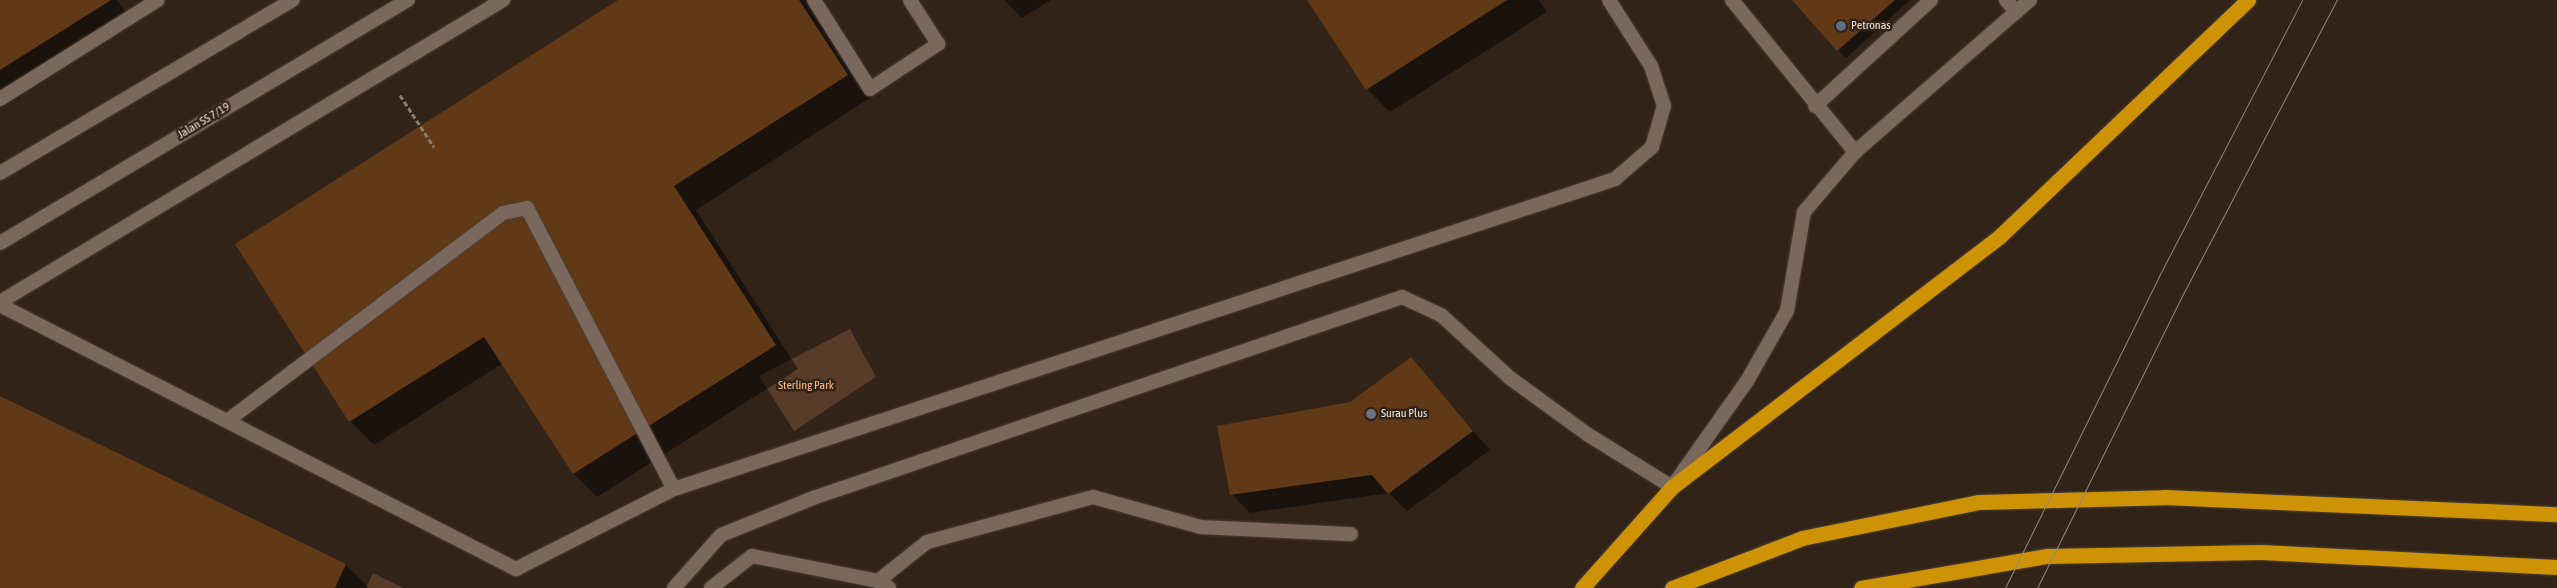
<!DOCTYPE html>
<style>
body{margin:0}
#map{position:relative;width:2557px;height:588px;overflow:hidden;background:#322318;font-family:"Asap Condensed",sans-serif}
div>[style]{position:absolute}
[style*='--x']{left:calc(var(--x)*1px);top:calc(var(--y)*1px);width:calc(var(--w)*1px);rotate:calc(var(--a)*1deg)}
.green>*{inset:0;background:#583c28}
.shadow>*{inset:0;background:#0007}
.building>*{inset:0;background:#623917}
.path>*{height:3px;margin-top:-1.5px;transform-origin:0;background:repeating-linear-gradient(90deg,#887c72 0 5px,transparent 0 7.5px)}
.roads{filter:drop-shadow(0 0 1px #4d4037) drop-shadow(0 0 1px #4d4037)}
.service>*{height:14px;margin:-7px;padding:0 7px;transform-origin:7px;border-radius:7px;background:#7b685c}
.tertiary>*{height:14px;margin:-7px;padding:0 7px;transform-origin:7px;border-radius:7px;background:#7b685c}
.motorway>*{height:15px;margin:-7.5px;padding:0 7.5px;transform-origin:7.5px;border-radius:7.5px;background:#ce9305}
.tram>*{height:1px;margin:-0.5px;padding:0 0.5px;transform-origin:0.5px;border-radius:0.5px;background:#91857b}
.dots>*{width:14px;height:14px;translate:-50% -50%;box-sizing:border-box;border:2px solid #322318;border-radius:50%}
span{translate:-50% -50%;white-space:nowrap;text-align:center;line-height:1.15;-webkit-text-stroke:5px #322318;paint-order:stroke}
.poi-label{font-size:12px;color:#ede3db}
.left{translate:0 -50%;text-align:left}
.street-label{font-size:12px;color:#ede3db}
.park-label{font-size:12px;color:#ffb985}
</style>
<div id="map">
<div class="green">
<i style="clip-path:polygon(850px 329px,876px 377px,794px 431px,759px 376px)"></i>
<i style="clip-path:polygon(373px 573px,403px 588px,366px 588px)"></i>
</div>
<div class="shadow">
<i style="clip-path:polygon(0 0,117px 0,133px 24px,3px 107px,0 104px)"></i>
<i style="clip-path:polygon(620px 0,806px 0,870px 98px,696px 210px,798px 369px,597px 497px,574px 474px,503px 363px,374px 445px,350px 421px,236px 244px)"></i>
<i style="clip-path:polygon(1004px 0,1051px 0,1022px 18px)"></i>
<i style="clip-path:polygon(1309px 0,1539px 0,1547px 12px,1390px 112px,1367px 89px)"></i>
<i style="clip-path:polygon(1794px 0,1910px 0,1846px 58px)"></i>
<i style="clip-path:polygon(1411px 359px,1490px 450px,1407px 511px,1389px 493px,1250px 513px,1232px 494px)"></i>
<i style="clip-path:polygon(0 398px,346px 565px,369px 588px,0 588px)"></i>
</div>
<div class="building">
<i style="clip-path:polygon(0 0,111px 0,0 70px)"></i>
<i style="clip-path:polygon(618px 0,799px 0,848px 75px,674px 186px,776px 345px,573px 474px,484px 337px,349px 422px,235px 244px)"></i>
<i style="clip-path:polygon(1307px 0,1507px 0,1366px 90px)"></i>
<i style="clip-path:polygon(1792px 0,1895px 0,1837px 51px)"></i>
<i style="clip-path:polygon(1411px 357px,1473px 431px,1388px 494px,1372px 475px,1230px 495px,1217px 426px,1350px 402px)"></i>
<i style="clip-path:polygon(0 396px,346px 564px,335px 588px,0 588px)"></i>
</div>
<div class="path">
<i style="--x:400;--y:95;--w:62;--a:56.8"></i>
</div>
<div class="roads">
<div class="service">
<i style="--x:814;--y:0;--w:105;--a:57.8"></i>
<i style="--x:870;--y:89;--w:82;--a:-33.5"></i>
<i style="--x:938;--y:44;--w:52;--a:-122.5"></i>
<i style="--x:1732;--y:0;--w:196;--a:51"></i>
<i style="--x:2006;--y:0;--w:16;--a:50"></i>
<i style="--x:0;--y:99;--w:186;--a:-32.1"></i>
<i style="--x:1815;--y:106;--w:157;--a:-42.4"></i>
<i style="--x:0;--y:302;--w:587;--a:-30.98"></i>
<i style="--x:0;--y:305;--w:580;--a:27.1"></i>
<i style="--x:516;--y:569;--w:177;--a:-26.9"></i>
<i style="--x:674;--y:489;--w:991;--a:-18.23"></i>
<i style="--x:1615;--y:179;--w:49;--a:-40.9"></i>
<i style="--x:1652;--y:147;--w:43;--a:-73.7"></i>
<i style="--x:1664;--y:106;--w:42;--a:-108"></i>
<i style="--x:1651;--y:66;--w:78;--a:-122.5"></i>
<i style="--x:227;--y:421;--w:346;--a:-37"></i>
<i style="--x:503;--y:213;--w:25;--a:-12"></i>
<i style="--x:527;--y:208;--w:317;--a:62.4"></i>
<i style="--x:878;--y:581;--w:63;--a:-38.5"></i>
<i style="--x:927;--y:542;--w:172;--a:-15.2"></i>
<i style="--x:1093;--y:497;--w:112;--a:15.5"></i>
<i style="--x:1201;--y:527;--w:150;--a:2.7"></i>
<i style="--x:674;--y:588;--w:71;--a:-48.4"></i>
<i style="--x:721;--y:535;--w:102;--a:-21.8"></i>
<i style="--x:816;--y:497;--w:619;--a:-18.84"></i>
<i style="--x:1402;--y:297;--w:43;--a:24.8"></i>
<i style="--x:1441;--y:315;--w:93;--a:42.4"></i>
<i style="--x:1510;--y:378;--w:95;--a:36"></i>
<i style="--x:1587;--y:434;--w:100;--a:31.9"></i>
<i style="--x:1672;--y:487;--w:130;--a:-54.7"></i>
<i style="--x:1747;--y:381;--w:81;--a:-60.3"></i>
<i style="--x:1787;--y:311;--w:100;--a:-80.3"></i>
<i style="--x:1804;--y:212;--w:79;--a:-49.6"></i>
<i style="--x:1855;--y:152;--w:232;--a:-41"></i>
<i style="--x:711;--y:588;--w:52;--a:-38"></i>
<i style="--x:752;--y:556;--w:128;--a:11.2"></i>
<i style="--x:878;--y:581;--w:13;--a:32"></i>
</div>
<div class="tertiary">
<i style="--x:0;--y:173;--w:340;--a:-30.6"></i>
<i style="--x:0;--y:243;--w:475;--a:-30.8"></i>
</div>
<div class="motorway">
<i style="--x:1582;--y:588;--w:135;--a:-48.3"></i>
<i style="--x:1672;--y:487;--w:412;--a:-37.4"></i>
<i style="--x:1999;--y:237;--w:344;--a:-43.6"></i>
<i style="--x:1672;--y:588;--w:139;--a:-21"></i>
<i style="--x:1802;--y:538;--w:181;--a:-11.5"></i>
<i style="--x:1979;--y:502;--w:185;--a:-1.5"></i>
<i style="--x:2164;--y:497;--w:393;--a:2.5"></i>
<i style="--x:1861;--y:588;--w:189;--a:-9.8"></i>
<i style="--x:2047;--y:556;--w:214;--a:-1.1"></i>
<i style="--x:2261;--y:552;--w:296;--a:2.9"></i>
</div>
</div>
<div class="tram">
<i style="--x:2005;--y:588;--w:346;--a:-63.7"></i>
<i style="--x:2158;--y:278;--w:313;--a:-62.6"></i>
<i style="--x:2037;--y:588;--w:328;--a:-63.6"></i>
<i style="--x:2183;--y:294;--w:332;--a:-62.4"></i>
</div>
<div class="dots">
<i style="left:1841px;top:26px;background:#5c6f8a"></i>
<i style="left:1371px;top:414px;background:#6b7280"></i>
</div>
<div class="poi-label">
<span class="left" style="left:1851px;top:26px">Petronas</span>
<span class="left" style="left:1381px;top:414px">Surau Plus</span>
</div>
<div class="street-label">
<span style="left:204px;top:121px;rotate:-31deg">Jalan SS 7/19</span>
</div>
<div class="park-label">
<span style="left:806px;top:386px">Sterling Park</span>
</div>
</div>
